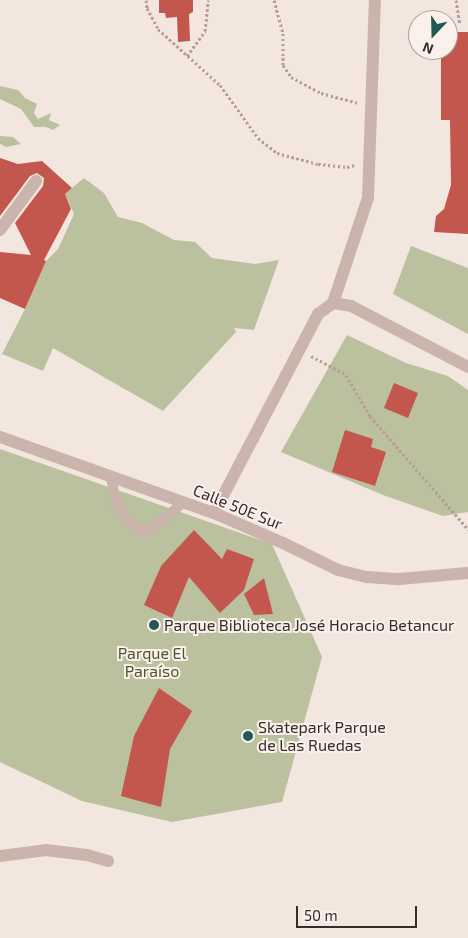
<!DOCTYPE html>
<meta charset="utf-8">
<style>
body{margin:0}
#map{position:relative;width:468px;height:938px;overflow:hidden;background:#f2e6df;font-family:"Exo 2",sans-serif}
div>[style]{position:absolute}
[style*='--x']{left:calc(var(--x)*1px);top:calc(var(--y)*1px);width:calc(var(--w)*1px);rotate:calc(var(--a)*1deg)}
.green>*{inset:0;background:#bbc19f}
.building>*{inset:0;background:#c3574d}
.path>*{height:3px;margin-top:-1.5px;transform-origin:0;background:repeating-linear-gradient(90deg,#b69e95 0 2.5px,transparent 0 5px)}
.service>*{height:10px;margin:-5px;padding:0 5px;transform-origin:5px;border-radius:5px;background:#cab4ab}
.minor>*{height:12px;margin:-6px;padding:0 6px;transform-origin:6px;border-radius:6px;background:#cab4ab}
.dots>*{width:14px;height:14px;translate:-50% -50%;box-sizing:border-box;border:2px solid #faf1ec;border-radius:50%}
span{translate:-50% -50%;white-space:nowrap;text-align:center;line-height:1.15;-webkit-text-stroke:4px #faf1ec;paint-order:stroke}
.street-label{font-size:16px;color:#382c2a}
.poi-label{font-size:16px;color:#382c2a}
.left{translate:0 -50%;text-align:left}
.park-label{font-size:16px;color:#4e562e}
.north{position:absolute;left:408px;top:10px;width:50px;height:50px;box-sizing:border-box;background:#faf1ec;border:1px solid #aca29e;border-radius:50%;rotate:201deg;font-size:14px;font-weight:700;line-height:20px;text-align:center;color:#382c2a}
.north::after{content:'';display:block;margin:auto;width:18px;height:22px;background:#205954;clip-path:polygon(50% 0,100% 100%,50% 72%,0 100%)}
.scale{position:absolute;left:296px;top:906px;width:121px;height:22px;box-sizing:border-box;border:2px solid #382c2a;border-top:0;padding-left:6px;font-size:15px;line-height:18px;white-space:nowrap;color:#382c2a;-webkit-text-stroke:4px #faf1ec;paint-order:stroke}
</style>
<div id="map">
<div class="green">
<i style="clip-path:polygon(0 86px,18px 90px,25px 98px,37px 104px,34px 113px,38px 119px,51px 113px,49px 120px,60px 125px,53px 130px,46px 127px,34px 127px,21px 109px,0 99px)"></i>
<i style="clip-path:polygon(0 136px,13px 137px,21px 144px,6px 147px,0 144px)"></i>
<i style="clip-path:polygon(84px 178px,104px 193px,118px 217px,142px 223px,174px 240px,195px 242px,212px 258px,255px 264px,279px 260px,254px 330px,234px 328px,236px 332px,163px 411px,53px 348px,43px 371px,2px 354px,25px 309px,46px 261px,58px 249px,74px 214px,65px 194px)"></i>
<i style="clip-path:polygon(411px 246px,468px 268px,468px 334px,393px 294px)"></i>
<i style="clip-path:polygon(347px 335px,406px 363px,448px 376px,468px 390px,468px 512px,443px 516px,383px 495px,281px 452px)"></i>
<i style="clip-path:polygon(0 449px,272px 544px,322px 657px,282px 802px,172px 822px,82px 801px,0 762px)"></i>
</div>
<div class="building">
<i style="clip-path:polygon(159px 0,193px 0,193px 12px,189px 14px,190px 41px,178px 42px,177px 17px,166px 18px,165px 13px,159px 13px)"></i>
<i style="clip-path:polygon(448px 32px,468px 32px,468px 234px,434px 232px,436px 216px,444px 209px,451px 185px,450px 120px,441px 120px,441px 50px,448px 50px)"></i>
<i style="clip-path:polygon(0 158px,18px 164px,42px 161px,72px 188px,65px 194px,71px 209px,44px 260px,46px 261px,25px 309px,0 298px,0 252px,31px 255px,15px 223px,43px 186px,44px 178px,37px 173px,30px 176px,0 216px)"></i>
<i style="clip-path:polygon(394px 383px,418px 393px,408px 418px,384px 408px)"></i>
<i style="clip-path:polygon(345px 430px,373px 439px,371px 447px,386px 452px,375px 486px,332px 472px)"></i>
<i style="clip-path:polygon(194px 530px,222px 559px,227px 549px,254px 559px,244px 590px,220px 613px,189px 577px,172px 618px,144px 605px,161px 566px)"></i>
<i style="clip-path:polygon(264px 578px,273px 614px,254px 615px,244px 594px)"></i>
<i style="clip-path:polygon(159px 688px,192px 711px,170px 749px,161px 807px,121px 796px,134px 736px)"></i>
</div>
<div class="path">
<i style="--x:146;--y:0;--w:8;--a:83"></i>
<i style="--x:147;--y:8;--w:24;--a:62"></i>
<i style="--x:158;--y:29;--w:84;--a:42.1"></i>
<i style="--x:220;--y:85;--w:65;--a:54.4"></i>
<i style="--x:258;--y:138;--w:24;--a:38"></i>
<i style="--x:277;--y:153;--w:42;--a:15"></i>
<i style="--x:318;--y:164;--w:29;--a:6"></i>
<i style="--x:347;--y:167;--w:8;--a:-14"></i>
<i style="--x:274;--y:0;--w:34;--a:75"></i>
<i style="--x:283;--y:33;--w:32;--a:90"></i>
<i style="--x:283;--y:65;--w:14;--a:56"></i>
<i style="--x:291;--y:77;--w:34;--a:28"></i>
<i style="--x:321;--y:93;--w:39;--a:15"></i>
<i style="--x:456;--y:0;--w:24;--a:81"></i>
<i style="--x:187;--y:56;--w:31;--a:-54"></i>
<i style="--x:205;--y:31;--w:31;--a:-84"></i>
<i style="--x:311;--y:356;--w:40;--a:28"></i>
<i style="--x:346;--y:375;--w:48;--a:59.7"></i>
<i style="--x:370;--y:416;--w:150;--a:49.1"></i>
</div>
<div class="service">
<i style="--x:111;--y:478;--w:25;--a:78"></i>
<i style="--x:116;--y:502;--w:21;--a:59"></i>
<i style="--x:127;--y:520;--w:15;--a:42"></i>
<i style="--x:138;--y:530;--w:11;--a:5"></i>
<i style="--x:149;--y:531;--w:45;--a:-39.6"></i>
</div>
<div class="minor">
<i style="--x:0;--y:230;--w:61;--a:-53.7"></i>
<i style="--x:333;--y:303;--w:111;--a:-71.6"></i>
<i style="--x:368;--y:198;--w:198;--a:-88"></i>
<i style="--x:0;--y:437;--w:227;--a:19.6"></i>
<i style="--x:214;--y:513;--w:75;--a:23.5"></i>
<i style="--x:283;--y:543;--w:61;--a:26.1"></i>
<i style="--x:338;--y:570;--w:30;--a:14"></i>
<i style="--x:367;--y:577;--w:32;--a:4"></i>
<i style="--x:399;--y:579;--w:69;--a:-5"></i>
<i style="--x:214;--y:513;--w:225;--a:-62.4"></i>
<i style="--x:318;--y:314;--w:19;--a:-36"></i>
<i style="--x:333;--y:303;--w:18;--a:9"></i>
<i style="--x:351;--y:306;--w:132;--a:27.5"></i>
<i style="--x:0;--y:856;--w:46;--a:-7.4"></i>
<i style="--x:46;--y:850;--w:41;--a:7"></i>
<i style="--x:87;--y:855;--w:22;--a:16"></i>
</div>
<div class="dots">
<i style="left:154px;top:625px;background:#205954"></i>
<i style="left:248px;top:736px;background:#205954"></i>
</div>
<div class="street-label">
<span style="left:238px;top:507px;rotate:22deg">Calle 50E Sur</span>
</div>
<div class="poi-label">
<span class="left" style="left:164px;top:625px">Parque Biblioteca José Horacio Betancur</span>
<span class="left" style="left:258px;top:736px">Skatepark Parque<br>de Las Ruedas</span>
</div>
<div class="park-label">
<span style="left:152px;top:662px">Parque El<br>Paraíso</span>
</div>
<div class="north">N</div>
<div class="scale">50 m</div>
</div>
